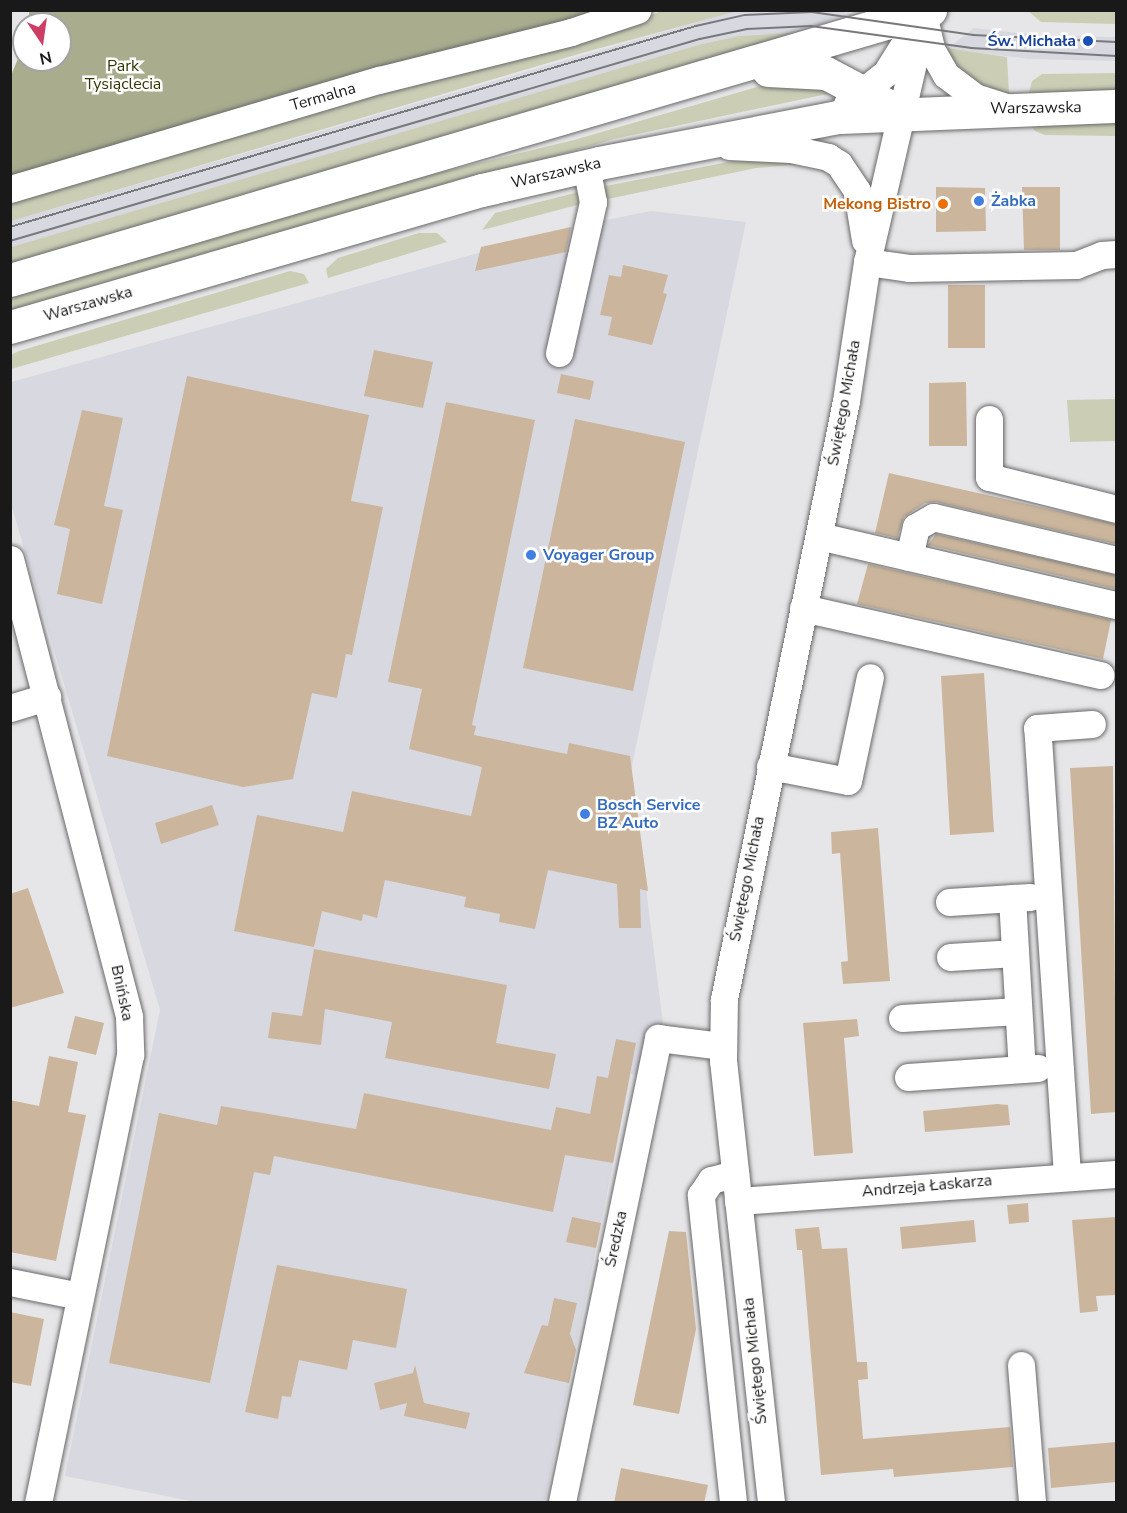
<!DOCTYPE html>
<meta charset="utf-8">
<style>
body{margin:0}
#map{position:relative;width:1127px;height:1513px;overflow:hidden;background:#e6e6e8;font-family:"Nunito Sans",sans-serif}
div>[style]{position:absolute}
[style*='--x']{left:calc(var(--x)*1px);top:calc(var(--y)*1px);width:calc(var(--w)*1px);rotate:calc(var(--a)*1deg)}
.built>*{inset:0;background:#d8d8e1}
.green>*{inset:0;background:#cbceb5}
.forest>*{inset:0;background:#a9ad8e}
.building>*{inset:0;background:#cbb69d}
.roads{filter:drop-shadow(0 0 2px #69696a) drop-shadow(0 0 2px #69696a)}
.minor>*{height:27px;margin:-13.5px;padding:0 13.5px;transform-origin:13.5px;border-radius:13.5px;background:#fff}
.major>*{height:33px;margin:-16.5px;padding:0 16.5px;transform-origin:16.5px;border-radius:16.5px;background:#fff}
.tram>*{height:1.5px;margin:-0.75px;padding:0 0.75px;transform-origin:0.75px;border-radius:0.75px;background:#79797b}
.dots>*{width:16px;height:16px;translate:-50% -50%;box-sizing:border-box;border:3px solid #fff;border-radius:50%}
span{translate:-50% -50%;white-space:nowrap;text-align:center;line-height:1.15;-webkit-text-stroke:5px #fff;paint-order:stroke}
.transit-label{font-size:16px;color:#164399;font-weight:700}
.right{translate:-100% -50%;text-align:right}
.park-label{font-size:16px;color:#333600}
.street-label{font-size:16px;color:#19191a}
.shop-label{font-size:16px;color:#366cbe;font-weight:700}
.left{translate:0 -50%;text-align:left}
.food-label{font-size:16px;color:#c56008;font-weight:700}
.frame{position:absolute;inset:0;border:12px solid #19191a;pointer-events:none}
.north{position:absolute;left:12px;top:12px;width:60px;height:60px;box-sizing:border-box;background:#fff;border:2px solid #a3a3a3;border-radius:50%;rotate:167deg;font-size:16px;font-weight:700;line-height:24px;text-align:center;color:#19191a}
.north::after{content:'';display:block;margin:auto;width:21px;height:27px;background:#cd3e67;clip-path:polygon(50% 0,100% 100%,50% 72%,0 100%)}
</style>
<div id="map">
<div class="built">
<i style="clip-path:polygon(736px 11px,848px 11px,805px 32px,739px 36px,702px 44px,11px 247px,11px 221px)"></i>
<i style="clip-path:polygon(974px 28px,1045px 36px,1116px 37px,1116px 61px,1028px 59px,948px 48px)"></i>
<i style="clip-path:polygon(651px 211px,746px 222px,631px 770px,663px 1023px,651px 1077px,631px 1074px,545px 1502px,196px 1502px,65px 1476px,160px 1010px,11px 504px,11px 382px,576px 226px)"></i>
</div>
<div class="green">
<i style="clip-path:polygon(661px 11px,738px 11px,582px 53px,11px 221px,11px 202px,353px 100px,603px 36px)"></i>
<i style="clip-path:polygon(1028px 11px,1116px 11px,1116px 24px,1041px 22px)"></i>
<i style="clip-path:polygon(805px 32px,11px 268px,11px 247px,702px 44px,739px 36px)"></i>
<i style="clip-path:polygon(948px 48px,1007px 57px,1009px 94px,966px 80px,947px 55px)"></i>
<i style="clip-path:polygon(1116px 73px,1116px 90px,1029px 93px,1032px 81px,1042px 74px)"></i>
<i style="clip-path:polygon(788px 78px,832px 93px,614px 139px,11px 316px,11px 293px,338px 197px,574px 140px)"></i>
<i style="clip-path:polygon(1116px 120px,1116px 136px,1045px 135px,1035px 131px,1030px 124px)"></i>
<i style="clip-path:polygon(769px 158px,801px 164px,756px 168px,603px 200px,602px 189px,606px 186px,733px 161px)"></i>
<i style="clip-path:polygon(579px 192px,585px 203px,482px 230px,495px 213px)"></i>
<i style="clip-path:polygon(419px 233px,437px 233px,447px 242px,328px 278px,326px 269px,338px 258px)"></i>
<i style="clip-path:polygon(290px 271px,304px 274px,309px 283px,11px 369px,11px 355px,19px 351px)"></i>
<i style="clip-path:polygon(1116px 399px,1116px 441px,1070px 442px,1067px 400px)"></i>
</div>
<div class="forest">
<i style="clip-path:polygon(29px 11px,602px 11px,11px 176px,10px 78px,24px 44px,24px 60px,60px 60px,60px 24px,29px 24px)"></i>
</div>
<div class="building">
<i style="clip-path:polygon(936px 187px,985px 188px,986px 231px,936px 232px)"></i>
<i style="clip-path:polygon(1022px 187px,1060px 187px,1060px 250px,1024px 250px)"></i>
<i style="clip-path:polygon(571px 227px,566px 252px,475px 271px,481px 247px)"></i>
<i style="clip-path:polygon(623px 265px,668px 275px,663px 293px,667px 294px,652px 345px,608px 335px,612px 317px,600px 315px,609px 275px,621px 277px)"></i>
<i style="clip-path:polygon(948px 285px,985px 285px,985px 348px,948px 348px)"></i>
<i style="clip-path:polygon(374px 350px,433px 362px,423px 408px,364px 396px)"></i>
<i style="clip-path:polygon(561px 374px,594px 381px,590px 400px,557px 393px)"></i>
<i style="clip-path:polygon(187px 376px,369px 415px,351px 501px,383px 507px,352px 655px,346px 654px,337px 698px,312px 693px,293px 779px,243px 787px,107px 756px)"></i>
<i style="clip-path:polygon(966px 382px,967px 446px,929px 446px,929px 383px)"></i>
<i style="clip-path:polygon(446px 402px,535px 420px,472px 725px,476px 726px,474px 735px,567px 754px,569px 743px,630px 756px,648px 891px,640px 889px,641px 928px,619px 928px,617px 884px,548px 870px,535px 929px,499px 922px,500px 914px,464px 907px,466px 897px,385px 880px,377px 918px,363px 914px,362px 921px,322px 911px,314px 947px,234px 931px,257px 815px,343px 832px,352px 791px,471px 816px,482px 767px,409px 749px,422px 689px,388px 682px)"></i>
<i style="clip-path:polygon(82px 410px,123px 418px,104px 506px,123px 510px,102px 604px,57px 594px,70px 529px,54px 525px)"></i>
<i style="clip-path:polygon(575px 419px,685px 442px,633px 691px,523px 668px)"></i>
<i style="clip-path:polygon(889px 473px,1116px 524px,1116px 544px,936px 502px,925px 503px,904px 517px,897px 538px,875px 533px)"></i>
<i style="clip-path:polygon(936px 534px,1116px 575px,1116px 589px,928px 545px)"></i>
<i style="clip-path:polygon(868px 564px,1111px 620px,1103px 659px,857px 604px)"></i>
<i style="clip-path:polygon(984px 673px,994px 832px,950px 835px,941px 676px)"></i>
<i style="clip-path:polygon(1113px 766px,1116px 1112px,1091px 1114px,1070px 768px)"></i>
<i style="clip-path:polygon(212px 805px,219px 825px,161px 844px,155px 823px)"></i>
<i style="clip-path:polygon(878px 828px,890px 981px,843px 984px,841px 962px,848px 961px,840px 853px,832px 854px,831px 832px)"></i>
<i style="clip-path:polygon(28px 888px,64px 993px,10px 1008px,10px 894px)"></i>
<i style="clip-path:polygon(314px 949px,507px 985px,496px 1043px,556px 1054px,549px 1089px,385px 1058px,392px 1022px,325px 1009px,321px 1045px,268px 1038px,272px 1012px,302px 1016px)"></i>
<i style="clip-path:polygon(75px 1016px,104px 1023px,96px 1055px,67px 1048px)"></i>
<i style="clip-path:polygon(857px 1019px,859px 1036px,844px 1038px,853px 1153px,814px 1156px,803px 1023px)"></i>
<i style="clip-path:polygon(616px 1039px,636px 1043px,613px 1163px,565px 1155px,553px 1212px,274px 1156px,270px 1175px,254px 1172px,210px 1383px,109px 1363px,159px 1113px,217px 1125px,221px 1106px,356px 1129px,364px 1093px,551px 1130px,556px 1107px,590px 1114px,597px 1076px,608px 1078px)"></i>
<i style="clip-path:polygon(49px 1056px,78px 1062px,68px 1112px,86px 1115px,56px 1261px,10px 1252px,10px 1100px,39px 1106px)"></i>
<i style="clip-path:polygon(997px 1104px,1008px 1105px,1010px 1125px,925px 1132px,923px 1111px)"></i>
<i style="clip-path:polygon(1028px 1203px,1029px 1222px,1009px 1224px,1007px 1205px)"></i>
<i style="clip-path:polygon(572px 1217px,601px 1223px,596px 1248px,566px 1242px)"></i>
<i style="clip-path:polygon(1116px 1217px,1116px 1295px,1096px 1296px,1098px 1311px,1080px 1313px,1072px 1220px)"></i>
<i style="clip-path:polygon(974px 1220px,976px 1242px,902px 1249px,900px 1227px)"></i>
<i style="clip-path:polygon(819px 1227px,822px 1249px,847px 1248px,857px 1362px,867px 1362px,868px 1379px,858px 1380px,863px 1439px,1010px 1427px,1013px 1467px,894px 1477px,893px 1469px,821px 1475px,802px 1250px,797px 1250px,795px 1229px)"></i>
<i style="clip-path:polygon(669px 1231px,686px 1232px,696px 1329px,679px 1414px,633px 1405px)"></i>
<i style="clip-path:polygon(277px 1265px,407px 1289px,396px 1348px,353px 1340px,347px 1370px,299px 1360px,291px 1397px,282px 1396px,278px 1419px,245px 1412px)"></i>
<i style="clip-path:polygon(554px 1298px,577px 1303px,570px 1334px,576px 1350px,569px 1383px,524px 1373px,542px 1325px,548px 1326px)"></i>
<i style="clip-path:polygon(10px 1312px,44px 1319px,31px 1386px,10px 1382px)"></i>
<i style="clip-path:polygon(415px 1365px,424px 1403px,470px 1413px,466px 1429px,404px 1416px,407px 1403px,380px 1410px,374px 1383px,413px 1373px)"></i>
<i style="clip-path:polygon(1116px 1442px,1116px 1482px,1051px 1488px,1048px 1448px)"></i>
<i style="clip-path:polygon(621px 1468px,708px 1485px,704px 1503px,614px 1503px)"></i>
</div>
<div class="roads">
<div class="minor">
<i style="--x:925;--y:22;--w:28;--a:77"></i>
<i style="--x:931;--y:49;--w:30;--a:60"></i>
<i style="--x:946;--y:75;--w:36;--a:37"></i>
<i style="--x:975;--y:97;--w:32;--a:18"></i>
<i style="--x:847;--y:104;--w:50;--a:-38.5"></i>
<i style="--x:886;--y:73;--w:47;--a:-58"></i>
<i style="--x:729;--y:146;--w:62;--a:2.8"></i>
<i style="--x:791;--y:149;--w:38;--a:12"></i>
<i style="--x:828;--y:157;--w:13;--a:32"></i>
<i style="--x:839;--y:164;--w:32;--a:56"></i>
<i style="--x:857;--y:191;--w:50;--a:80.7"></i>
<i style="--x:10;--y:189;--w:385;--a:-16.5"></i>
<i style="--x:379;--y:80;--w:198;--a:-14"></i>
<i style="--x:571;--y:32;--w:70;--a:-18.4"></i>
<i style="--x:867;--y:262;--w:42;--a:8.1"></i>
<i style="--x:909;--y:268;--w:167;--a:-1"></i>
<i style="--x:1076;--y:265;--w:28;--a:-21"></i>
<i style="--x:1102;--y:255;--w:14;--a:-4"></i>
<i style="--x:559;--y:353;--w:155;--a:-77.3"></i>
<i style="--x:593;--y:202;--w:37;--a:-101"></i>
<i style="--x:989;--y:419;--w:58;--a:90"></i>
<i style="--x:989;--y:477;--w:131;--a:14.1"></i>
<i style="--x:819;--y:536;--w:305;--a:13.1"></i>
<i style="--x:909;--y:557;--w:31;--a:-77"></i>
<i style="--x:916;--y:527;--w:20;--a:-30"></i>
<i style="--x:933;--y:517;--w:188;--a:13.2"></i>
<i style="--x:10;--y:559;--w:473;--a:75.4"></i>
<i style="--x:129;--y:1017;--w:38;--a:88"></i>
<i style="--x:130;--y:1055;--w:456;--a:101.6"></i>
<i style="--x:803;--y:608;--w:305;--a:12.7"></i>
<i style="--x:10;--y:708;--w:39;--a:-17"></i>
<i style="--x:770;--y:766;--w:79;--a:10.9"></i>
<i style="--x:848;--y:781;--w:106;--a:-78.1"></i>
<i style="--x:1012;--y:898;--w:171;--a:86.7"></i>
<i style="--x:949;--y:902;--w:81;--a:-3.5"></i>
<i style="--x:950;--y:957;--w:65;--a:-3.5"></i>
<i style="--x:902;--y:1018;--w:116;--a:-3.5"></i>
<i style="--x:908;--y:1077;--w:130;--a:-4"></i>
<i style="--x:1067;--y:1175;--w:448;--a:-93.8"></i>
<i style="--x:1037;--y:728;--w:55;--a:-4.2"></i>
<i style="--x:738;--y:1201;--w:379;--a:-4.1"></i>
<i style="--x:10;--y:1282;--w:71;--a:11.3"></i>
<i style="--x:1021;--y:1365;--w:137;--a:85.4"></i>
<i style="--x:562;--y:1502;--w:474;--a:-78.3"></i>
<i style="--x:658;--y:1038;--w:64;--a:7.1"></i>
<i style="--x:733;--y:1502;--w:309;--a:-96"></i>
<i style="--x:701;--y:1195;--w:18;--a:-56"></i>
<i style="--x:711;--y:1180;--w:25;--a:-14"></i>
<i style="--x:771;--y:1502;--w:444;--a:-96.2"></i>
<i style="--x:723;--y:1061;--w:62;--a:-89.1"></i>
<i style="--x:724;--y:999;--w:610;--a:-78.47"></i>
<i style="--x:846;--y:401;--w:141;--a:-81.4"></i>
<i style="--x:867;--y:262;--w:259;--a:-77"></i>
</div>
<div class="major">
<i style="--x:768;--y:70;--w:58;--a:3"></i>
<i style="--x:826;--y:73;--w:81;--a:27.8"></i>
<i style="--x:10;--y:280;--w:959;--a:-16.36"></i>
<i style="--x:10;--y:327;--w:491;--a:-16.2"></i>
<i style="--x:482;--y:190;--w:120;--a:-13"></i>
<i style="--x:599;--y:163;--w:243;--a:-10.9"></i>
<i style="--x:838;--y:117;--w:278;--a:-2.3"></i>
</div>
</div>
<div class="tram">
<i style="--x:10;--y:227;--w:715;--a:-16.33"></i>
<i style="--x:696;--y:26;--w:50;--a:-12.7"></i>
<i style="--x:745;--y:15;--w:67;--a:-2.6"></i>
<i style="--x:812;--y:12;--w:163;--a:8.1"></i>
<i style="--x:973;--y:35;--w:143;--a:2.8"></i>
<i style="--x:10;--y:241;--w:719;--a:-16.32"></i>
<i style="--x:700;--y:39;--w:48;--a:-12"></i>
<i style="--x:747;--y:29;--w:64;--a:-2.7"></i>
<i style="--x:811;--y:26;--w:162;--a:7.8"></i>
<i style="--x:971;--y:48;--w:145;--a:3.2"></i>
</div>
<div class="dots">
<i style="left:1088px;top:41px;background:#1a4fb4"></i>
<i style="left:979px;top:201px;background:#3f7fe0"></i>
<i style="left:943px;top:204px;background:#e8710a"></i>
<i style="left:531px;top:555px;background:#3f7fe0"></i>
<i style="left:585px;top:814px;background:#3f7fe0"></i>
</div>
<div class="transit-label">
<span class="right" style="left:1076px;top:41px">Św. Michała</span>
</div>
<div class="park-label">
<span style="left:123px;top:75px">Park<br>Tysiąclecia</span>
</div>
<div class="street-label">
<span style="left:323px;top:97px;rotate:-16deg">Termalna</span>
<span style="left:1036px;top:108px;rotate:-1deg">Warszawska</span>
<span style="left:556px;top:173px;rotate:-13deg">Warszawska</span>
<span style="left:88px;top:304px;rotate:-16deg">Warszawska</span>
<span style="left:844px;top:403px;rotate:-80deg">Świętego Michała</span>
<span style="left:747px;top:879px;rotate:-79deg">Świętego Michała</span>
<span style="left:122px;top:993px;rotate:78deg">Bnińska</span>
<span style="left:927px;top:1186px;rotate:-5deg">Andrzeja Łaskarza</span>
<span style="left:616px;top:1239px;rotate:-78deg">Średzka</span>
<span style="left:755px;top:1361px;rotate:-96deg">Świętego Michała</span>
</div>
<div class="shop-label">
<span class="left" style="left:991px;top:201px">Żabka</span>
<span class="left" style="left:543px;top:555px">Voyager Group</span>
<span class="left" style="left:597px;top:814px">Bosch Service<br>BZ Auto</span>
</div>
<div class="food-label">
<span class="right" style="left:931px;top:204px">Mekong Bistro</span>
</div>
<div class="frame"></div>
<div class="north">N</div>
</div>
